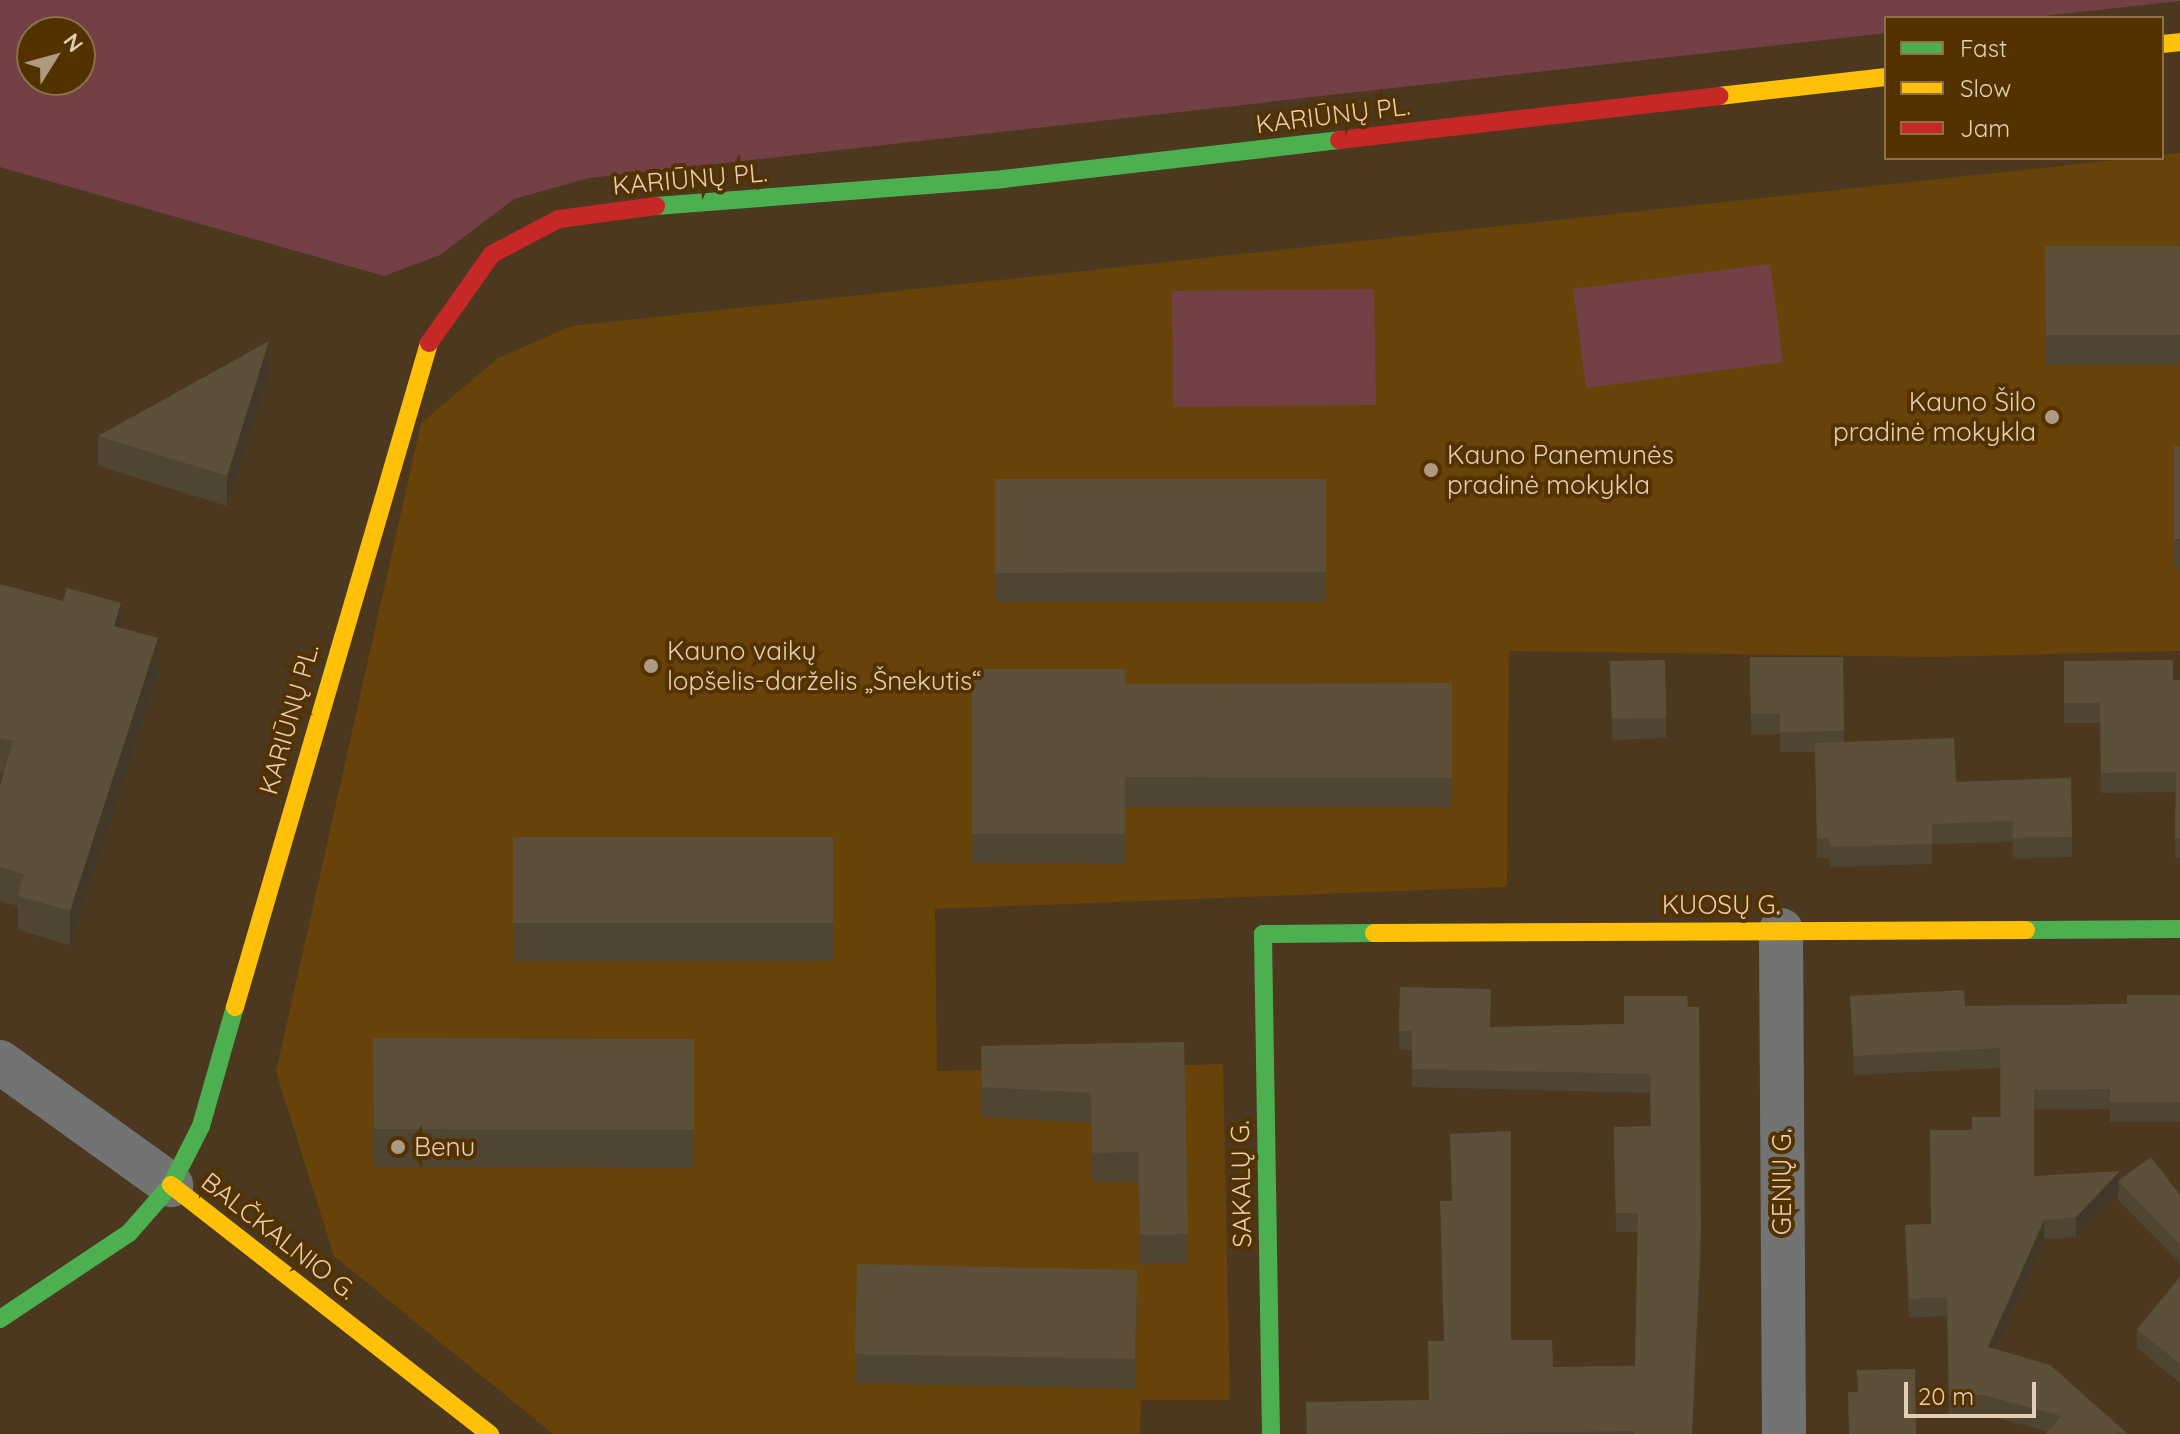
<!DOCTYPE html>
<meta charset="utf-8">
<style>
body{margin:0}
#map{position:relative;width:2180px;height:1434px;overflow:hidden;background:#4b381e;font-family:Quicksand,sans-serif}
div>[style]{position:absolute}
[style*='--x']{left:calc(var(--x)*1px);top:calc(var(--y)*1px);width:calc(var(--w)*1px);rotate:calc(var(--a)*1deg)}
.built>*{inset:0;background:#674209}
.green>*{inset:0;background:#734145}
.street>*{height:44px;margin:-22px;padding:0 22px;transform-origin:22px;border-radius:22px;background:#727473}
.fast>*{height:18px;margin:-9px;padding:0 9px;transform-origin:9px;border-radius:9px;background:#4caf50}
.slow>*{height:18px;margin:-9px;padding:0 9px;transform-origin:9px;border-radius:9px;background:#ffc107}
.jam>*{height:18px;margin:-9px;padding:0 9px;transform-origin:9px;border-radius:9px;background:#c62828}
.wall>*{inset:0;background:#504532}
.shaded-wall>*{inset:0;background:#413829}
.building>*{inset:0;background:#5d503a}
.dots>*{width:22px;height:22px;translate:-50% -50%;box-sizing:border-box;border:4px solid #533200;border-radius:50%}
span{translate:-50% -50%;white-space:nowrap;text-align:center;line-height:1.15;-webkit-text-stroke:8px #533200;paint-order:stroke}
.street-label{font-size:26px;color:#e3ceb7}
.poi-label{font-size:26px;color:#e3ceb7}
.right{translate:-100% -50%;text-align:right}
.left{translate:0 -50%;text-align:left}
.legend{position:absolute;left:1884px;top:16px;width:280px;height:144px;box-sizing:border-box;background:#533200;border:2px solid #8d7049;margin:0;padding:10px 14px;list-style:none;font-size:24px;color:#e3ceb7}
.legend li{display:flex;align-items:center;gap:16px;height:40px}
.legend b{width:40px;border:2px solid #8d7049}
.north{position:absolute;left:16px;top:16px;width:80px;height:80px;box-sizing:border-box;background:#533200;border:2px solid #8d7049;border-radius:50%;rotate:53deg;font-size:22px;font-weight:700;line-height:32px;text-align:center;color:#e3ceb7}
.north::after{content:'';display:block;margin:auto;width:28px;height:36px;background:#ae9a81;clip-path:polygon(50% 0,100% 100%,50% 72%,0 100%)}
.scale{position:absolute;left:1904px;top:1382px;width:132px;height:36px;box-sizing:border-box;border:4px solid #e3ceb7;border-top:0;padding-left:10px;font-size:24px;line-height:28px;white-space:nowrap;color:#e3ceb7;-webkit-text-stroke:6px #533200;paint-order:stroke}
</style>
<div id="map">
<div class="built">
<i style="clip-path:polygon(2180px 153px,2180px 651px,1934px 657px,1509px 651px,1507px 887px,935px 909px,937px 1071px,1223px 1064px,1230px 1400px,1141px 1400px,1140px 1434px,553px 1434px,334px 1256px,276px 1072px,421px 423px,498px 358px,571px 326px)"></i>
</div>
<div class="green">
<i style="clip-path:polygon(evenodd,0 0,2180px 0,2180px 1px,2024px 18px,1886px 18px,1886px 33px,589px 178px,514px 199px,440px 255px,384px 276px,0 167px,0 0,32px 32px,80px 32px,80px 80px,32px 80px,32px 32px)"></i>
<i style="clip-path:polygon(1770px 264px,1783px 362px,1586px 388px,1573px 289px)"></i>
<i style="clip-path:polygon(1374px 289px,1376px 405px,1173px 407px,1172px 291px)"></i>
</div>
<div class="street">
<i style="--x:1781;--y:930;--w:504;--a:89.66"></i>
<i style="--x:0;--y:1062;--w:211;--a:35.7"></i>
</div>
<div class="fast">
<i style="--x:656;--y:206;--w:348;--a:-4.4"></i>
<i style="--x:1003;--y:179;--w:338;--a:-6.6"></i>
<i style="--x:2026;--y:930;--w:154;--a:-0.4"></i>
<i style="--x:0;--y:1319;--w:155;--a:-33.7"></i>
<i style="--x:129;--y:1233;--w:64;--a:-48.8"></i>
<i style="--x:171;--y:1185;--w:66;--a:-63"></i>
<i style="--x:201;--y:1126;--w:124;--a:-74.1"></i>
<i style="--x:1271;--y:1434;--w:500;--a:-90.92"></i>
<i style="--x:1263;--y:934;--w:111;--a:-0.5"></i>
</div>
<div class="slow">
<i style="--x:2162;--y:44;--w:18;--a:-6"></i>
<i style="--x:1719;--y:96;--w:168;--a:-6.5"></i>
<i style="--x:1374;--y:933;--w:652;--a:-0.26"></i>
<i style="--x:235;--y:1007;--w:692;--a:-73.71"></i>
<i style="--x:171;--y:1185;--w:405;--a:38"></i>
</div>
<div class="jam">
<i style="--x:1339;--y:140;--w:383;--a:-6.6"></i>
<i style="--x:429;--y:343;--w:109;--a:-54.7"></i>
<i style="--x:492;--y:254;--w:76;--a:-27.6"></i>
<i style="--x:559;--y:219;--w:98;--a:-7.6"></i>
</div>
<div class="wall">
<i style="clip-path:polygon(2045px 246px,2180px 246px,2180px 365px,2046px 365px)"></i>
<i style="clip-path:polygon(269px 371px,227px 506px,98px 466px,98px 436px)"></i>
<i style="clip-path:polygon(2174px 446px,2180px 446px,2180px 569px,2174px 569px)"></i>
<i style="clip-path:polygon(995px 479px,1326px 479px,1326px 602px,995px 602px)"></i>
<i style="clip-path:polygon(0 584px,121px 628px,158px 672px,70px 945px,18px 930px,18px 906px,0 901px,0 786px,4px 773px,0 772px)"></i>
<i style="clip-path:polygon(1750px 657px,1843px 657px,1844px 742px,1956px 782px,2071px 778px,2072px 857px,2013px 859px,2013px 842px,1932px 844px,1932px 864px,1830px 867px,1829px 858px,1817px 858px,1815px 752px,1780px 752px,1780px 734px,1751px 734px)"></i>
<i style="clip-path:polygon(1610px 661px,1666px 718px,1666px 738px,1612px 740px)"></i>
<i style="clip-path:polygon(2064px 661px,2173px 680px,2180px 680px,2180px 858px,2175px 858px,2176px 792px,2101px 793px,2100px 723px,2064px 723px)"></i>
<i style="clip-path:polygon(972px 669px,1125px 684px,1452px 683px,1452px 807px,1125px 807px,1125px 864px,972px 863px)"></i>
<i style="clip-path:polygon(513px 837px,833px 837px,833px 961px,513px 961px)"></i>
<i style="clip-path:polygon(1400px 987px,1490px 1027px,1624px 1024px,1687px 996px,1701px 1248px,1693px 1434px,1306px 1434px,1429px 1400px,1511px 1340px,1553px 1367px,1635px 1366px,1638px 1232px,1616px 1232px,1614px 1146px,1651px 1126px,1650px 1093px,1412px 1087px,1412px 1050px,1399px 1050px)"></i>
<i style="clip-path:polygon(2180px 995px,2180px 1122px,2110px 1122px,2110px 1109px,2034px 1110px,2034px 1176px,2120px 1180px,2180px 1195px,2180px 1263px,2118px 1200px,2118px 1192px,2076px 1237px,2044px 1239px,1996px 1349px,2128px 1434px,2046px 1434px,2048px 1432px,1984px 1414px,1949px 1415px,1947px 1316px,1909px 1318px,1905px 1225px,1931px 1224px,2000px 1117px,2000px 1068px,1854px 1075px,1850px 996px,1965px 1006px,2127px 1004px)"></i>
<i style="clip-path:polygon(373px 1038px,694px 1039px,694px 1168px,374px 1167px)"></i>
<i style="clip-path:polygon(1184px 1042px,1188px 1263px,1140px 1264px,1138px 1182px,1092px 1182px,1091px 1123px,982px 1117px,981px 1046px)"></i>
<i style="clip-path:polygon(2180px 1277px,2180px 1383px,2137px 1348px,2137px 1329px)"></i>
<i style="clip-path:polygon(1137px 1299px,1135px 1389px,855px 1383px,855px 1354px)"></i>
</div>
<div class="shaded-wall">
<i style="clip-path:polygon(269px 341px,269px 371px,227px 506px,227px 476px)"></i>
<i style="clip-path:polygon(121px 603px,121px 637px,114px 626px)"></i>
<i style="clip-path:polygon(158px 638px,158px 672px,70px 945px,70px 911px)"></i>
<i style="clip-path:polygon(2120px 1171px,2118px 1192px,2076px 1237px,2076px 1217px)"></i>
<i style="clip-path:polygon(2044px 1220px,2044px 1239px,1988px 1367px,1988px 1347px)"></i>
<i style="clip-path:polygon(1701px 1229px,1693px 1434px,1692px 1434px)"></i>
</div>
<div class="building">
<i style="clip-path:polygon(2045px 246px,2180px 246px,2180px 335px,2046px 335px)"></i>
<i style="clip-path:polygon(269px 341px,227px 476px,98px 436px)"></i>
<i style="clip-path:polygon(2174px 446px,2180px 446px,2180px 539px,2174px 539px)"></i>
<i style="clip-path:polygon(995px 479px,1326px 479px,1326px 572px,995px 573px)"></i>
<i style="clip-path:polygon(0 584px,63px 601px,67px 588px,121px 603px,114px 626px,158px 638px,70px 911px,18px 896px,24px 874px,0 867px,0 786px,13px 741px,0 738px)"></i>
<i style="clip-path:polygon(1750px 657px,1843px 657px,1844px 731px,1780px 732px,1780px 714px,1751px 714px)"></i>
<i style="clip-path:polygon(1665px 660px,1666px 718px,1612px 719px,1610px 661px)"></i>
<i style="clip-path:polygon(2173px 660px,2173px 680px,2180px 680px,2180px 838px,2175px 838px,2176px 772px,2101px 773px,2100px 703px,2064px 703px,2064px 661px)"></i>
<i style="clip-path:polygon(972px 669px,1125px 669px,1125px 684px,1452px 683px,1452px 778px,1125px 777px,1125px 834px,972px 834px)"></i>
<i style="clip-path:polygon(1954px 738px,1956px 782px,2071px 778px,2072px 837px,2013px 838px,2013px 821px,1932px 824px,1932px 844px,1830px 847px,1829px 838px,1817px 838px,1815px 743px)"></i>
<i style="clip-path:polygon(513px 837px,833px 837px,833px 923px,513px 923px)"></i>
<i style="clip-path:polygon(1400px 987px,1491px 989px,1490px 1027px,1624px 1024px,1624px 996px,1687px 996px,1688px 1007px,1699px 1007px,1701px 1229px,1692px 1434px,1634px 1434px,1634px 1431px,1424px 1434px,1307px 1434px,1306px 1402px,1429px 1400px,1428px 1341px,1444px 1341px,1440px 1201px,1452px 1201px,1450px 1134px,1511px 1131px,1511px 1340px,1552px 1340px,1553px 1367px,1635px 1366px,1638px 1213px,1616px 1213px,1614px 1127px,1651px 1126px,1650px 1074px,1412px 1069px,1412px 1031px,1399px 1031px)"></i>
<i style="clip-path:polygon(1964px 990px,1965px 1006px,2127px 1004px,2127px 995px,2180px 995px,2180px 1102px,2110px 1102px,2110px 1089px,2034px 1090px,2034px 1176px,2120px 1171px,2076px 1217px,2044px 1220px,1988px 1347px,2050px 1365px,2128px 1434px,2118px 1432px,2116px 1434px,2046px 1434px,2061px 1416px,1984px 1395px,1949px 1395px,1947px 1297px,1909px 1299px,1905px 1225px,1931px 1224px,1930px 1130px,1972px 1130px,1972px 1117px,2001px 1117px,2000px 1048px,1854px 1056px,1850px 996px)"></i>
<i style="clip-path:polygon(373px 1038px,694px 1039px,694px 1130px,374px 1129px)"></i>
<i style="clip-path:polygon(1184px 1042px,1188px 1234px,1140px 1235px,1138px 1152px,1092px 1153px,1091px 1093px,982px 1087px,981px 1046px)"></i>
<i style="clip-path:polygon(2151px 1157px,2180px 1195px,2180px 1244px,2118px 1181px)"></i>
<i style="clip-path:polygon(857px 1264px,1137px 1270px,1135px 1359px,855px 1354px)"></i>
<i style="clip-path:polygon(2180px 1277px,2180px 1364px,2137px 1329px)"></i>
<i style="clip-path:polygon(1915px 1369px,1916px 1434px,1849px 1434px,1848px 1392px,1858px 1392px,1857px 1370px)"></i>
</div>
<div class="dots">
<i style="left:2052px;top:417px;background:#ae9a81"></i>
<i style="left:1431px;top:470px;background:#ae9a81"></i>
<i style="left:651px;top:666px;background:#ae9a81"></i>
<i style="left:398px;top:1147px;background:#ae9a81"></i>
</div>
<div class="street-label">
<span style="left:1333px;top:115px;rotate:-7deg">KARIŪNŲ PL.</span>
<span style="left:690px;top:179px;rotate:-5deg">KARIŪNŲ PL.</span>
<span style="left:289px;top:719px;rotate:-74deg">KARIŪNŲ PL.</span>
<span style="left:1721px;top:905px">KUOSŲ G.</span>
<span style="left:1782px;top:1182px;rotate:-90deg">GENIŲ G.</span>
<span style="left:1241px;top:1184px;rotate:-91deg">SAKALŲ G.</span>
<span style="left:279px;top:1236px;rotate:38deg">BALČKALNIO G.</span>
</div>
<div class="poi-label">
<span class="right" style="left:2036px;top:417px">Kauno Šilo<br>pradinė mokykla</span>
<span class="left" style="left:1447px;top:470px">Kauno Panemunės<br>pradinė mokykla</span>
<span class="left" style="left:667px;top:666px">Kauno vaikų<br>lopšelis-darželis „Šnekutis“</span>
<span class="left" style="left:414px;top:1147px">Benu</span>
</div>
<ul class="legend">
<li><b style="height:10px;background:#4caf50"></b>Fast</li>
<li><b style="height:10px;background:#ffc107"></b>Slow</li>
<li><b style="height:10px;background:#c62828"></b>Jam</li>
</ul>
<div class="north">N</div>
<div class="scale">20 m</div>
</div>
